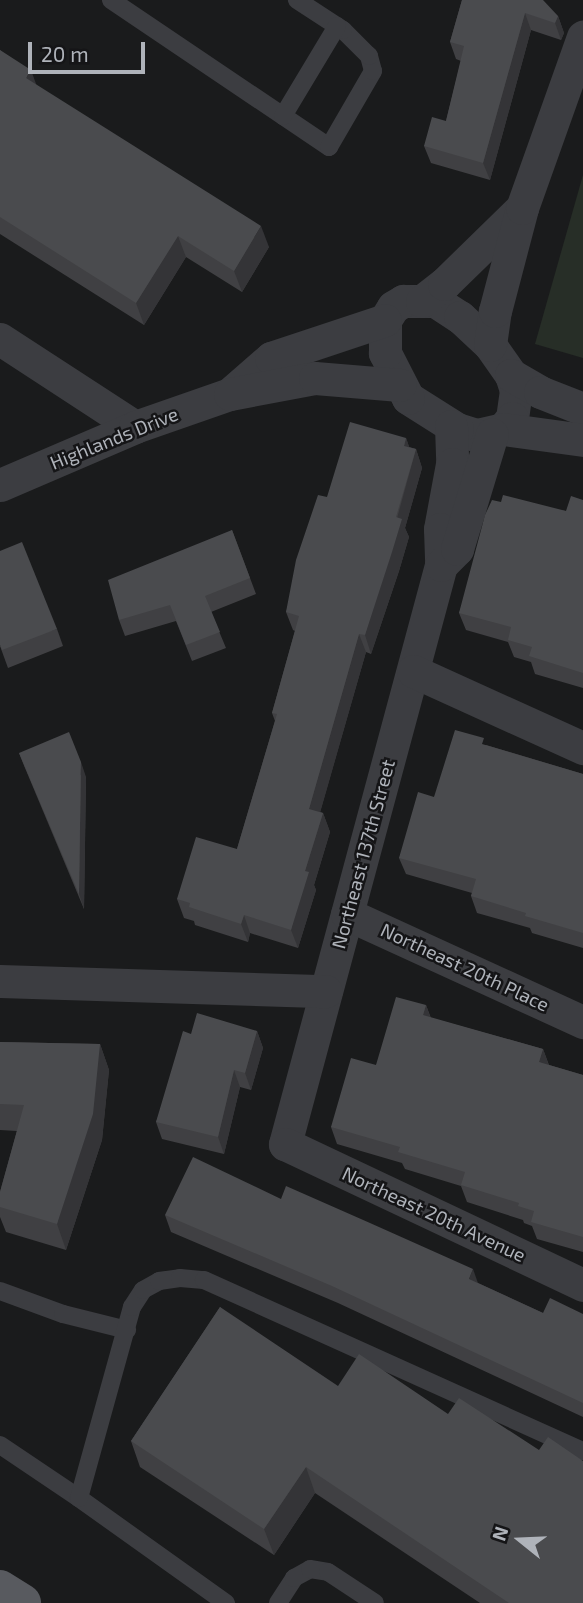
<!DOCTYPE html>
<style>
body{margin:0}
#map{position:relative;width:583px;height:1603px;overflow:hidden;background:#1a1b1c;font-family:"Exo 2",sans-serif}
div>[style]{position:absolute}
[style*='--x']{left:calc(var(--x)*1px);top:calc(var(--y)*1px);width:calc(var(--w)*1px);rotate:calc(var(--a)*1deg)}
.green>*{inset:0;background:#272e27}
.service>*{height:18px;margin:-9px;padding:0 9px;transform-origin:9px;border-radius:9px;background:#3c3d41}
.minor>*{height:33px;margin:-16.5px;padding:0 16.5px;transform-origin:16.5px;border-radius:16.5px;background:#3c3d41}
.primary>*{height:38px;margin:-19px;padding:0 19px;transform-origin:19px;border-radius:19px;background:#585a5f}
.wall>*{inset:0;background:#404043}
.shaded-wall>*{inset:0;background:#343437}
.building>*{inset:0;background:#4a4b4e}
span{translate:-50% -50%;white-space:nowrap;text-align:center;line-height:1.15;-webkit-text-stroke:5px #151517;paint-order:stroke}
.street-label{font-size:19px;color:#afb3ba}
.north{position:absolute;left:485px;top:1505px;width:70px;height:70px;-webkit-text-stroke:5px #151517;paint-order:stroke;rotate:288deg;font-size:19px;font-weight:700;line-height:28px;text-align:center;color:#afb3ba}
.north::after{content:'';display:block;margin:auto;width:24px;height:32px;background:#afb3ba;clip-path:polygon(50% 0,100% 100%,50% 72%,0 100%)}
.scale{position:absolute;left:28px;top:42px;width:117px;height:32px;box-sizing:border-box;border:4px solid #afb3ba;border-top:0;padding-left:9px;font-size:21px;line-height:24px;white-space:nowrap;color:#afb3ba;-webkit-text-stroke:5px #151517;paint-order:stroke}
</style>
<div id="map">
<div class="green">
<i style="clip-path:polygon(583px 175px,583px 358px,535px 344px)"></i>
</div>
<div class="service">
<i style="--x:111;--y:0;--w:263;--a:34"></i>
<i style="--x:329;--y:147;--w:88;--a:-59.9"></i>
<i style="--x:373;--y:71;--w:16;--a:-105"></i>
<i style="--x:369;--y:56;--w:37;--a:-135"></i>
<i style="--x:343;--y:30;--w:55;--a:-146.9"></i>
<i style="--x:283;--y:116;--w:105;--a:-59"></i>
<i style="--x:0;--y:1291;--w:67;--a:20.1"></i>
<i style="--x:63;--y:1314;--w:66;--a:14"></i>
<i style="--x:0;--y:1445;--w:95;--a:33.9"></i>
<i style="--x:226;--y:1603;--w:181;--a:-144.5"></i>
<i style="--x:79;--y:1498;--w:198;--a:-74.5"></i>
<i style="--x:132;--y:1307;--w:20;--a:-57"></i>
<i style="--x:143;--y:1290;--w:18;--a:-29"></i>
<i style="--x:159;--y:1281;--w:21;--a:-8"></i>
<i style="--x:180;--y:1278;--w:24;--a:5"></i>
<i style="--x:204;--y:1280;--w:416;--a:24.3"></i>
<i style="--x:278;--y:1603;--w:30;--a:-57"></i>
<i style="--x:294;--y:1578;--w:18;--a:-29"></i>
<i style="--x:310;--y:1569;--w:18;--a:9"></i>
<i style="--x:328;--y:1572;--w:56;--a:33.4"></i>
</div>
<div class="minor">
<i style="--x:403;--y:301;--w:32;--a:0"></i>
<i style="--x:435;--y:301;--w:30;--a:33"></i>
<i style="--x:460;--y:317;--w:41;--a:43"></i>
<i style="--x:490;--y:345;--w:37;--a:55"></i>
<i style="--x:511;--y:375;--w:16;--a:72"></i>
<i style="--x:516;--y:390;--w:28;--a:98"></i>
<i style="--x:512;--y:418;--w:14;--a:129"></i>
<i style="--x:503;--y:429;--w:28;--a:167"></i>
<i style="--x:476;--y:435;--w:20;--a:-162"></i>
<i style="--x:457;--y:429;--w:58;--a:-147.7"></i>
<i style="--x:408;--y:398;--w:51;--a:-117.1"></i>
<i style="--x:385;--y:353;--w:33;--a:-90"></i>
<i style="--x:385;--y:320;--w:15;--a:-58"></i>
<i style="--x:393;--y:307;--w:12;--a:-31"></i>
<i style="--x:422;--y:301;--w:28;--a:-38"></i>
<i style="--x:444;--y:284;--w:109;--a:-44.3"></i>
<i style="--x:0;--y:339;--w:161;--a:33.1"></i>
<i style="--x:490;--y:345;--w:34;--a:-82"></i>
<i style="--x:495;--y:311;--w:106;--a:-75.3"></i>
<i style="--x:522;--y:208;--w:182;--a:-70.4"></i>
<i style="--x:511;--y:375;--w:34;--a:30"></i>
<i style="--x:540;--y:392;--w:46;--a:21.6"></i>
<i style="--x:232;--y:392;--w:52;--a:-41.1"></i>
<i style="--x:271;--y:358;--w:120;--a:-18.4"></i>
<i style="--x:451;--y:426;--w:38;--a:88"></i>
<i style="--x:452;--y:464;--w:66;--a:100.5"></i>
<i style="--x:440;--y:529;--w:36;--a:88"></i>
<i style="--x:441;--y:565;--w:600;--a:105.08"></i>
<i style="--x:285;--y:1144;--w:330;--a:25.3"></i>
<i style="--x:503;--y:429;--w:81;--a:7.8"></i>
<i style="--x:0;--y:485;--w:147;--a:-23.2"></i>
<i style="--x:135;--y:427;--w:101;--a:-19.2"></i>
<i style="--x:230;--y:394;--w:86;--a:-10.7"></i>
<i style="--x:315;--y:378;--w:85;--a:4.7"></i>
<i style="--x:441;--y:565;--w:23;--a:-45"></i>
<i style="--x:457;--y:549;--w:120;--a:-73.1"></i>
<i style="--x:413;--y:671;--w:187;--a:24.4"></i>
<i style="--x:347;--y:914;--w:260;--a:24.6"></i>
<i style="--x:0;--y:981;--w:326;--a:1.8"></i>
</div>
<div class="primary">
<i style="--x:0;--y:1589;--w:26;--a:32"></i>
</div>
<div class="wall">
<i style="clip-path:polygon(462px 0,558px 16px,564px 33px,561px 40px,531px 30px,490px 180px,431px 163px,424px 146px,446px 121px,461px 61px,456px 59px,450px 42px)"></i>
<i style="clip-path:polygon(0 50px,36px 85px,269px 247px,242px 292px,186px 257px,144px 325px,0 234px)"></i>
<i style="clip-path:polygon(406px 438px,409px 447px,416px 449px,422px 468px,405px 528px,409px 537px,399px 571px,371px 654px,366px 652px,320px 812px,323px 813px,330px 832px,314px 885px,316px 890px,298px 948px,250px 933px,248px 942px,195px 925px,194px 921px,184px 918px,177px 899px,237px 849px,275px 721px,272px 713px,295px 631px,293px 630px,286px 612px,327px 497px)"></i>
<i style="clip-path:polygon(583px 500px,583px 688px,535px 674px,531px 662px,514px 657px,508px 642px,466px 630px,459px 613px,501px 502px,566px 511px)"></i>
<i style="clip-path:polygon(232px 530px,256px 594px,211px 612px,226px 648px,192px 661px,176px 621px,125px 636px,119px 620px)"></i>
<i style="clip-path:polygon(57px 629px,63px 646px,8px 668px,0 646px)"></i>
<i style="clip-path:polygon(486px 745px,583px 774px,583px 948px,532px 933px,530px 928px,477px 913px,471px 896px,472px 893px,406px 874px,399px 858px,434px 797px)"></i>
<i style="clip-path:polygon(19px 753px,86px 777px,84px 909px,25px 768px)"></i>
<i style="clip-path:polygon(426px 1005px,431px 1018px,543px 1049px,549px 1065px,583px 1075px,583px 1252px,537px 1239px,532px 1226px,524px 1223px,523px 1220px,467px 1202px,461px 1186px,405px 1169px,402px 1163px,337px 1144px,331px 1127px,376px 1065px)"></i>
<i style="clip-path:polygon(257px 1031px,263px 1048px,251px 1090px,240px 1087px,224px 1154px,162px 1139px,156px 1122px,191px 1034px)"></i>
<i style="clip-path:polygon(0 1042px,100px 1044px,109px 1070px,102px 1140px,66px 1250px,6px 1232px,0 1217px,0 1192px,17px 1131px,0 1130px)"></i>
<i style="clip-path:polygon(281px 1199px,478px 1283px,543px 1313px,583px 1314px,583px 1417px,338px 1303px,171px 1232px,165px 1215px)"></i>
<i style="clip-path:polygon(220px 1307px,583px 1603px,480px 1603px,315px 1493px,274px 1555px,140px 1467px,131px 1441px)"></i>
</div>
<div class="shaded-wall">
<i style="clip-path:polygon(525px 13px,531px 30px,490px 180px,483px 163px)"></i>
<i style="clip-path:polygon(558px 16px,564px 33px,561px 40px,555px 23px)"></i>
<i style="clip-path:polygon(31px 70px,39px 92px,26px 78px)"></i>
<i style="clip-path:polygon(261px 226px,269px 247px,242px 292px,234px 271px)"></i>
<i style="clip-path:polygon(178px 236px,186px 257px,144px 325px,136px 303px)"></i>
<i style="clip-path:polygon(406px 438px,413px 457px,404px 446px)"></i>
<i style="clip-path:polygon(416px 449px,422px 468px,405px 528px,409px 537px,399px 571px,371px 654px,365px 635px)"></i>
<i style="clip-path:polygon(359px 634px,366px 652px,316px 827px,309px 809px)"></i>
<i style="clip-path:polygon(81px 762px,86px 777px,84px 909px,79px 894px)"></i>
<i style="clip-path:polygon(323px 813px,330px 832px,314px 885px,316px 890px,298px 948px,291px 930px,305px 871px)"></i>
<i style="clip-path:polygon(244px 915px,250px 933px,248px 942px,241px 924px)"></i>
<i style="clip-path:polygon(426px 1005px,432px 1022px,423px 1015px)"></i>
<i style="clip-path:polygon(257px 1031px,263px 1048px,251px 1090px,245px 1073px)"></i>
<i style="clip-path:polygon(100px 1044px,109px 1070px,102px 1140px,66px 1250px,57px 1224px)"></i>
<i style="clip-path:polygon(543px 1049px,549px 1066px,539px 1062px)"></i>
<i style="clip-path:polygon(234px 1070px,240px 1087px,224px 1154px,218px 1137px)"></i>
<i style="clip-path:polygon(473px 1269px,479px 1286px,469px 1279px)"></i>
<i style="clip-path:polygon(306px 1467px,315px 1493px,274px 1555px,264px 1529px)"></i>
</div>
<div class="building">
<i style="clip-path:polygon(462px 0,543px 0,558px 16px,555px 23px,525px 13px,483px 163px,424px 146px,432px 117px,446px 121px,464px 46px,450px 42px)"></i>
<i style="clip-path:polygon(0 50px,31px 70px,26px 78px,261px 226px,234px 271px,178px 236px,136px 303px,0 217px)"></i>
<i style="clip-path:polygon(350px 422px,406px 438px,404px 446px,416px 449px,396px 517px,402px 519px,392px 552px,365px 635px,359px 634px,309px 809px,323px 813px,305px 871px,309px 872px,291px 930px,244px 915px,241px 924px,189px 907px,190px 903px,177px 899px,196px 837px,237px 849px,277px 714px,272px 713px,299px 616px,286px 612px,296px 560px,318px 495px,327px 497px)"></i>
<i style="clip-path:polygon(503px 495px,566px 511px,571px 496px,583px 500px,583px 673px,529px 656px,532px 647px,508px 640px,511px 627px,459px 613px,485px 515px,492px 500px,501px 502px)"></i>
<i style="clip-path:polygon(232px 530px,250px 578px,205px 596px,220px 632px,186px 645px,170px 605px,119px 620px,108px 580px)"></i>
<i style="clip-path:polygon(22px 542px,57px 629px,2px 650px,0 645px,0 551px)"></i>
<i style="clip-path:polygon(455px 730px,484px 738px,482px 744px,583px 774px,583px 933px,525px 916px,526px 913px,471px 896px,476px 879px,399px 858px,418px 792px,434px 797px)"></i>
<i style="clip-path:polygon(69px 732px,81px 762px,79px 894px,19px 753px)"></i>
<i style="clip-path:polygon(396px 997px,426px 1005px,423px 1015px,543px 1049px,539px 1062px,583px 1075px,583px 1237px,531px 1222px,534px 1211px,518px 1206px,519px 1203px,461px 1185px,465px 1172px,398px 1152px,400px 1147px,331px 1127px,351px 1058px,376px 1065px)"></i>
<i style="clip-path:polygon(197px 1013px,257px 1031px,245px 1073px,234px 1070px,218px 1137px,156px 1122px,183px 1031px,191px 1034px)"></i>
<i style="clip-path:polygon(0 1042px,100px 1044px,93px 1114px,57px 1224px,0 1207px,0 1192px,24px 1105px,0 1104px)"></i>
<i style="clip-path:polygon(193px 1157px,281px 1199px,286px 1186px,370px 1223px,473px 1269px,469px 1279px,543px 1313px,550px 1298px,583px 1314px,583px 1403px,332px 1286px,165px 1215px)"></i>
<i style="clip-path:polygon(220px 1307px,338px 1386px,359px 1354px,448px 1414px,459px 1398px,539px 1450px,548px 1437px,583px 1461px,583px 1603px,509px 1603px,306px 1467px,264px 1529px,131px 1441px)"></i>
</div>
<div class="street-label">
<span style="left:114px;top:438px;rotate:-22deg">Highlands Drive</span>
<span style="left:363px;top:854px;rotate:-75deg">Northeast 137th Street</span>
<span style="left:465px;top:967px;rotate:25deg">Northeast 20th Place</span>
<span style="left:434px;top:1214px;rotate:25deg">Northeast 20th Avenue</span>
</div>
<div class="north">N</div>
<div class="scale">20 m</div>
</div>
